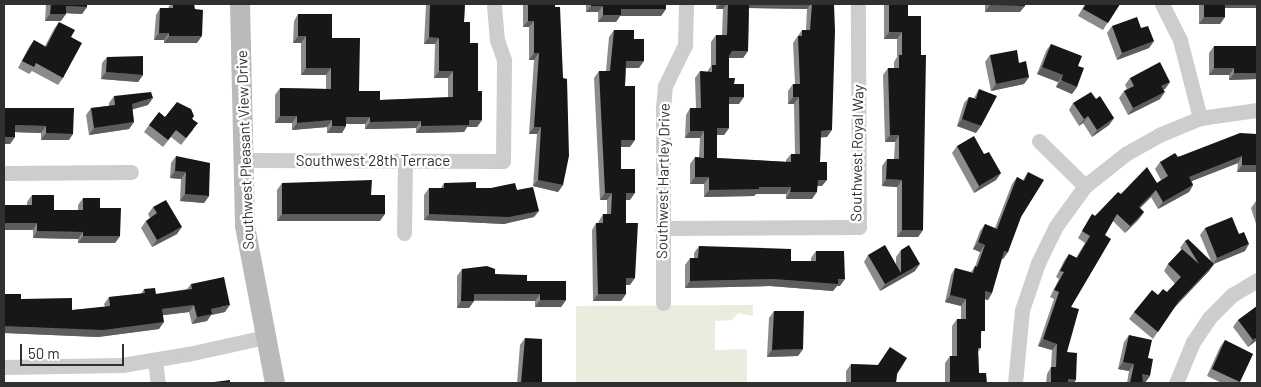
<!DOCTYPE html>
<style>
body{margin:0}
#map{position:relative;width:1261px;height:387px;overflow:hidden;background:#fff;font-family:Barlow,sans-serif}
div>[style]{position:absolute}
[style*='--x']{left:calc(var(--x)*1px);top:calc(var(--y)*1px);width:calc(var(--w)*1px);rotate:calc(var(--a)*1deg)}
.green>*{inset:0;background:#e8edde}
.street>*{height:15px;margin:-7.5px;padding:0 7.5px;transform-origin:7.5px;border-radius:7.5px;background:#cdcdcd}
.secondary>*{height:20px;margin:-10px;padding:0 10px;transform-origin:10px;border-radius:10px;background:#bababa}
.wall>*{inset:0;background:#8b8b8b}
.shaded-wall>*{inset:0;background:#5d5d5d}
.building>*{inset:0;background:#171717}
span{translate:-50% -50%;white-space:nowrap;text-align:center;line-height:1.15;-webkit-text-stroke:5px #fff;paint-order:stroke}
.street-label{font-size:15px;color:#303030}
.frame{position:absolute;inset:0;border:5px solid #303030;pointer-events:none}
.scale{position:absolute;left:20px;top:344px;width:104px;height:22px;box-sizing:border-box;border:2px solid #303030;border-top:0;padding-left:6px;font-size:15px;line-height:18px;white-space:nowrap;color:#303030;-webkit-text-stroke:4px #fff;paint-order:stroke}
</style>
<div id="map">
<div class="green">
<i style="clip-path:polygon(753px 305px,753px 316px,738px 313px,732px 320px,715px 321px,715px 350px,747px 349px,747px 383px,576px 383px,576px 306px)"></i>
</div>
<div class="street">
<i style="--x:1162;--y:4;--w:40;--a:63.4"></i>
<i style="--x:1180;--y:40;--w:81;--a:75.6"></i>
<i style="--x:1039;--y:141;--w:64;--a:44.4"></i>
<i style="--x:242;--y:160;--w:261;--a:0.2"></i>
<i style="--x:503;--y:161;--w:101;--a:-89.4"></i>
<i style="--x:504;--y:60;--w:21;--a:-109"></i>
<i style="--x:497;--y:40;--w:36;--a:-95"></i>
<i style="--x:4;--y:173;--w:127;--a:-0.5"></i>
<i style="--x:662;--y:228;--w:197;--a:-0.3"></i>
<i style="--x:859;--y:227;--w:223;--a:-90.3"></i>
<i style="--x:404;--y:233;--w:72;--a:-89.2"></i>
<i style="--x:663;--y:303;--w:195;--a:-90"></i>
<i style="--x:663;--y:108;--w:22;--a:-85"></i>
<i style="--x:665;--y:86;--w:46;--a:-64"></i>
<i style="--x:685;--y:45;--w:41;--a:-88.6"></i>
<i style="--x:155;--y:360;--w:23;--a:83"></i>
<i style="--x:4;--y:367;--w:118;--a:-1"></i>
<i style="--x:122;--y:365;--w:67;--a:-9.5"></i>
<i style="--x:188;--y:354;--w:79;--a:-12.4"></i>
<i style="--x:1015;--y:383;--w:73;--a:-84.5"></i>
<i style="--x:1022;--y:310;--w:50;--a:-71.2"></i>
<i style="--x:1038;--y:263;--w:41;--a:-64.1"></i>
<i style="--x:1056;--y:226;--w:49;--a:-54.1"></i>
<i style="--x:1085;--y:186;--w:53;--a:-38.2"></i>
<i style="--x:1127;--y:153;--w:37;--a:-29"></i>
<i style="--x:1159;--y:135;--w:44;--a:-22.5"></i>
<i style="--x:1200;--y:118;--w:58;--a:-8"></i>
<i style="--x:1176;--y:383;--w:44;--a:-67.5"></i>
<i style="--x:1193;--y:342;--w:29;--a:-56"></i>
<i style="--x:1209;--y:318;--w:33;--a:-45"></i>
<i style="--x:1232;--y:295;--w:29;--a:-31"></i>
</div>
<div class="secondary">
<i style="--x:240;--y:4;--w:222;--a:88.7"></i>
<i style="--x:245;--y:226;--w:160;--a:79.2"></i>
</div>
<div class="wall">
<i style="clip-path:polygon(46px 4px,87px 4px,87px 7px,82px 14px,66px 13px,61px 21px,45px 21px)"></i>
<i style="clip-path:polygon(171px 4px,194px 4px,197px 43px,164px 43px,164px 40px,154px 40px,156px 15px,160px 8px,168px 8px)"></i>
<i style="clip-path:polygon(426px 4px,465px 4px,464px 22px,470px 43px,482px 120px,477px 127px,467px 127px,464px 132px,416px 133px,416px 128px,365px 129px,365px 124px,346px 124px,346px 126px,342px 133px,327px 133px,327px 127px,292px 130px,292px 123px,275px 123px,275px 95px,280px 88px,326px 89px,326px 75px,301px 75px,301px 43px,293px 43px,294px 21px,298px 14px,332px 38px,359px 91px,380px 100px,448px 97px,448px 78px,434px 78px,435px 44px,424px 44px)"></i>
<i style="clip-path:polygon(523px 4px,555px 4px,563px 185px,558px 192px,533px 186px,537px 134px,529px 134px,534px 60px,529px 60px,529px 27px,523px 27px)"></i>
<i style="clip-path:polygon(586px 4px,666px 4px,666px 9px,661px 16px,620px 16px,616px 22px,598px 22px,598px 12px,586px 12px)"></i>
<i style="clip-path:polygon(evenodd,716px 4px,834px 4px,827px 137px,821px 137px,820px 162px,822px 186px,817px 186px,812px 199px,786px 199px,786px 194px,756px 194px,754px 196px,704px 197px,704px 184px,690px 184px,690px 164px,695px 157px,699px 157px,700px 138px,685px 138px,686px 115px,690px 108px,696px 108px,695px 78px,700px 71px,707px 72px,711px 66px,711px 42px,716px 35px,722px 35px,723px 9px,716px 9px,716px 4px,749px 8px,807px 9px,806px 30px,802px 30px,793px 43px,795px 84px,793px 84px,788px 91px,788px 104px,794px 104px,795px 154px,791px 154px,786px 160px,786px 162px,717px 158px,717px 135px,724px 135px,729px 128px,729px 104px,739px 104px,734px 84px,729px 78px,729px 58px,743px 58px,748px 51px,749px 8px)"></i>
<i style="clip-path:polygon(884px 4px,908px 4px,908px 16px,921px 55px,923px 230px,918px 237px,897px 237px,897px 187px,882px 186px,882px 166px,887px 159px,894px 159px,895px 142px,885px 142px,883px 75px,888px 68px,894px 68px,894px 62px,897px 57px,897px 39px,884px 39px)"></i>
<i style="clip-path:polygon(940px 4px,1025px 4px,1020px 12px,985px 12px,985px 5px,940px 5px)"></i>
<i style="clip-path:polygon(1085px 4px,1120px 4px,1103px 30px,1078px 16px)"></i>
<i style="clip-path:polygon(1192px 4px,1257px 4px,1256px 8px,1225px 8px,1225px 17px,1220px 24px,1199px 24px,1199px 5px,1192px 5px)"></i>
<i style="clip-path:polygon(59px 22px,71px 37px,63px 78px,58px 85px,32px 71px,29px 74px,18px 68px,29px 47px,34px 40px,45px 46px,54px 29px)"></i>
<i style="clip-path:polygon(1112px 26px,1141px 28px,1154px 41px,1149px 48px,1117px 60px,1107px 33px)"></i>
<i style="clip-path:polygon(614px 30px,634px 39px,639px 68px,626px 68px,625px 86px,630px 147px,621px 147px,621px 169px,630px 200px,626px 200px,626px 223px,630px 285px,626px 285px,626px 294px,621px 301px,593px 301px,592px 230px,596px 223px,598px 223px,599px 221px,603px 214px,607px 214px,607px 200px,600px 200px,594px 78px,599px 71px,606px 71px,609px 37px)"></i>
<i style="clip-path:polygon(1051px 44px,1078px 66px,1077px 87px,1072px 94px,1056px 87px,1058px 82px,1037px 74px,1046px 51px)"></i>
<i style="clip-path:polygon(1257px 44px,1257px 79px,1229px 80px,1229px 75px,1209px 75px,1209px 53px,1214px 46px,1256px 46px)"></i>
<i style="clip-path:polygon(990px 55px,1019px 63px,1029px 77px,1024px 84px,991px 91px,985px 62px)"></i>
<i style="clip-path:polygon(107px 57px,143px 75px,138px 82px,101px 79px,102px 63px)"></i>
<i style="clip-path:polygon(1130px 78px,1170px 82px,1165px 89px,1163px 89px,1160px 99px,1128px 115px,1119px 98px,1124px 91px,1127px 89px,1125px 85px)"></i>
<i style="clip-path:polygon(979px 89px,976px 133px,957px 126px,964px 103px,969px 97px,974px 98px)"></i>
<i style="clip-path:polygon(114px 96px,148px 105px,132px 109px,134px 122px,129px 129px,89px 135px,86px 115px,91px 108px,109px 106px,109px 103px)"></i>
<i style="clip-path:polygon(1096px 99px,1114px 118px,1109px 125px,1092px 137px,1083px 123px,1079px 126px,1069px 110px,1073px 103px)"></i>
<i style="clip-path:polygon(4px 108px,74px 108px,69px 140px,41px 140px,41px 133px,15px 132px,15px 137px,10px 144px,4px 144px)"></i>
<i style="clip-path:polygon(165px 117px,193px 119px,193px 130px,181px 145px,171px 137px,163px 147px,144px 132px,149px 125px)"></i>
<i style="clip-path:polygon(1257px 134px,1257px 172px,1237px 172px,1238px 163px,1192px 181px,1193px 185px,1189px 192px,1158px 209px,1151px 197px,1140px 208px,1144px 212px,1139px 219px,1125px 233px,1113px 221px,1105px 235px,1071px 307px,1067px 352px,1074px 383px,1046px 383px,1047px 374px,1051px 367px,1052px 350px,1038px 346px,1054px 299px,1050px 297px,1059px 279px,1056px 277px,1064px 261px,1069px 254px,1076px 258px,1085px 243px,1078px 238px,1092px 214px,1095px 216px,1121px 194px,1157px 183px,1161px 180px,1155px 169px,1160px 162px)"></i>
<i style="clip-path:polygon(957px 146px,1001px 173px,996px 180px,974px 193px,952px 153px)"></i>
<i style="clip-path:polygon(176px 156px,209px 196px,204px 203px,180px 201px,181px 179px,170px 178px,171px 163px)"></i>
<i style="clip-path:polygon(1028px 172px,1021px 217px,1008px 252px,1003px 259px,1002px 259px,992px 293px,988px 300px,985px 299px,981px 336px,981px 348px,978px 352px,979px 373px,987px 383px,945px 383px,945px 363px,950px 356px,952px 356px,952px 326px,957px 319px,961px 319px,961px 306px,945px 302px,951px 275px,955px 268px,971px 272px,975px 266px,975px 267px,980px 252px,973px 249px,980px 231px,985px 224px,995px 228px,1012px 184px,1017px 177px,1023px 180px)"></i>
<i style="clip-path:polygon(282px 183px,371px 195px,380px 221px,277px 221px,277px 190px)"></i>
<i style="clip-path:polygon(444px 183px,476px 188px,517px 190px,534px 217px,504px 224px,424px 220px,424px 195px,429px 188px,441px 188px)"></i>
<i style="clip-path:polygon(32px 195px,54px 210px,78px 210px,78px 205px,83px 198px,100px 208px,120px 236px,115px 243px,78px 243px,78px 239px,33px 238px,33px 230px,4px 230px,4px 205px,27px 205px,27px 202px)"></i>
<i style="clip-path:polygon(1256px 201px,1257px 201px,1257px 227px,1251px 208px)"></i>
<i style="clip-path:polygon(153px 207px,177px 234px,152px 247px,141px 228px,146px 221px,150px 218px,148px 214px)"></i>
<i style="clip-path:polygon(1205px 228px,1245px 251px,1214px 264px,1209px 271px,1174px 308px,1153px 339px,1129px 319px,1134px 312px,1158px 295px,1167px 292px,1175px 284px,1164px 271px,1168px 264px,1182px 250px,1180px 248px,1185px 241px,1211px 261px,1200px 235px)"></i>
<i style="clip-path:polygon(699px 246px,791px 261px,811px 261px,811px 258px,816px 251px,840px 286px,837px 286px,833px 291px,770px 286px,685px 288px,685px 265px,690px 258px,694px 258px,694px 253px)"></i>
<i style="clip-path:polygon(901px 250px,915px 271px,880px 291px,864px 262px,868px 255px,896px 265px,896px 257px)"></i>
<i style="clip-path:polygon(462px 269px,495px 274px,527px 281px,566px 300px,561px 307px,535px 307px,535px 301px,474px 301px,469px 308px,457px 308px,457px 276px)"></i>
<i style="clip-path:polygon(191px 284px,225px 312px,211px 315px,207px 321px,192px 324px,189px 312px,163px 315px,159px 329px,98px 337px,4px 333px,4px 294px,21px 299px,72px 310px,105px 307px,104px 304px,109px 297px,141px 294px,144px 289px,156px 294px,187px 289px)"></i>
<i style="clip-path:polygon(1257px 306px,1257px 340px,1248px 347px,1233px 327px,1238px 320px)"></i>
<i style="clip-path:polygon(774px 311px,803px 349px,798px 356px,767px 357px,769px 318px)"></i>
<i style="clip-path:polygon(1129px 335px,1148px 358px,1145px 383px,1127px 383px,1129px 371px,1118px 369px,1124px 342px)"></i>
<i style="clip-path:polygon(525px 338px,542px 383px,517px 383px,520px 345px)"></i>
<i style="clip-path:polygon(1225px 340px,1253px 354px,1239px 383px,1222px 383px,1207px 376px,1220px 347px)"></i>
<i style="clip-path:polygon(890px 347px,897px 374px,896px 383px,846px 383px,846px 371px,851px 364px,878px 365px)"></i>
</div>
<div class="shaded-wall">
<i style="clip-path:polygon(720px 4px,727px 4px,723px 9px,716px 9px)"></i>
<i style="clip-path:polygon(747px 4px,811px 4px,807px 9px,744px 8px)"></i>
<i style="clip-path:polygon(941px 4px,986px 4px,985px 5px,940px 5px)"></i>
<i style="clip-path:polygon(1223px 4px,1257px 4px,1257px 7px,1256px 8px,1220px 8px)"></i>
<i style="clip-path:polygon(990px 5px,1025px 6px,1020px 12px,985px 12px)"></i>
<i style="clip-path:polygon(66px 6px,87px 7px,82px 14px,61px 13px)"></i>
<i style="clip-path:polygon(591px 6px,603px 6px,598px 12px,586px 12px)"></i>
<i style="clip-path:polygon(621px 9px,666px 9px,661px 16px,620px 16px,616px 22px,598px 22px,603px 15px)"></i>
<i style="clip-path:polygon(50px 14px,66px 14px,61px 21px,45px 21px)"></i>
<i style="clip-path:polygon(1204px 17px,1225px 17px,1220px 24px,1199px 24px)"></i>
<i style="clip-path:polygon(528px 21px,534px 21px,529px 27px,523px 27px)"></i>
<i style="clip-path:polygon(889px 32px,902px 32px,897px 39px,884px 39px)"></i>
<i style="clip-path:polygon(159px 33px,169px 33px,164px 40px,154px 40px)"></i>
<i style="clip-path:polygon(169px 36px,202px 36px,197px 43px,164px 43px)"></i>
<i style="clip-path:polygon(298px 36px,306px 36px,301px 43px,293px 43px)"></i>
<i style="clip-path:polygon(429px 37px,439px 38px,435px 44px,424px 44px)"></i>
<i style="clip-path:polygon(1154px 41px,1149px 48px,1117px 60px,1122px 53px)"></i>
<i style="clip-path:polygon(732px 51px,748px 51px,743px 58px,727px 58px)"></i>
<i style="clip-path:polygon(534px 53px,539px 53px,534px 60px,529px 60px)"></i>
<i style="clip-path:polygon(626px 61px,644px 61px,639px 68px,621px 68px)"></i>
<i style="clip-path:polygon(1042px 67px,1063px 75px,1058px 82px,1037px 74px)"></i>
<i style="clip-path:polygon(306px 68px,331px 68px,326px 75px,301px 75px)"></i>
<i style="clip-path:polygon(1214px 68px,1234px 68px,1229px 75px,1209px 75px)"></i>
<i style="clip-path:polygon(439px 71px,453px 71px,448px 78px,434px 78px)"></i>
<i style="clip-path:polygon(106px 72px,143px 75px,138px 82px,101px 79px)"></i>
<i style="clip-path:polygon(1234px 73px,1257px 73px,1257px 79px,1229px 80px)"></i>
<i style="clip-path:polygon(1029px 77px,1024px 84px,991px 91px,996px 84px)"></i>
<i style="clip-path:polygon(1061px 80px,1077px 87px,1072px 94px,1056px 87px)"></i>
<i style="clip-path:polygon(1170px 82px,1165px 89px,1157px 93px,1161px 86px)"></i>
<i style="clip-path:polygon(1165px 92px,1160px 99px,1128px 115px,1133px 108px)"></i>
<i style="clip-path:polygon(729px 97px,744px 97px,739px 104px,724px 104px)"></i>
<i style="clip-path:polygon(793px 97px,799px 97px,794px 104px,788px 104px)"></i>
<i style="clip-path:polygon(153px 98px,148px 105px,127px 111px,132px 104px)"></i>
<i style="clip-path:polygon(280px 116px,297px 116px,292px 123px,275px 123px)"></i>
<i style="clip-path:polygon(1088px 116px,1083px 123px,1079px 126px,1084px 119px)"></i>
<i style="clip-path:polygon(346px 117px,370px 117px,365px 124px,342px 124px)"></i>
<i style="clip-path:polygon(1114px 118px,1109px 125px,1092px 137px,1097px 130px)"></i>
<i style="clip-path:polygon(962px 119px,981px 126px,976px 133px,957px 126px)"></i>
<i style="clip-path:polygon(332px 120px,327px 127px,292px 130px,297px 123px)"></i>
<i style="clip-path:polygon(469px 120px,482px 120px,477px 127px,467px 127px,464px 132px,416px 133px,421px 126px)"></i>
<i style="clip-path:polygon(421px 121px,416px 128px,365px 129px,370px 122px)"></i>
<i style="clip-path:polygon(134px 122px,129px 129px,89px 135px,94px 128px)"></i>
<i style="clip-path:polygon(15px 125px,46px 126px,41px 133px,10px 132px)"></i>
<i style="clip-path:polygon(332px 126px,346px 126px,342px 133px,327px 133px)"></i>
<i style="clip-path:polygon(534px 127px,541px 127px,537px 134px,529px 134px)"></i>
<i style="clip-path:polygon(717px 128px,729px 128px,724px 135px,712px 135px)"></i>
<i style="clip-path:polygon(832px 130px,827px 137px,816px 138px,821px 131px)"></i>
<i style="clip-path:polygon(690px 131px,704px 131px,700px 138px,685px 138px)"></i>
<i style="clip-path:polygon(46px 133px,73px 134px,69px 140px,41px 140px)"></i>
<i style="clip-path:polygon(890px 135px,899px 135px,895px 142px,885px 142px)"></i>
<i style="clip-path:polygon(4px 137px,15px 137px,10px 144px,4px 144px)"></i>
<i style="clip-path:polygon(621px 140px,635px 140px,630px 147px,616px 147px)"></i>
<i style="clip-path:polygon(1242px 156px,1238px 163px,1184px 184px,1189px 177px)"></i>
<i style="clip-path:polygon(1242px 165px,1257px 165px,1257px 172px,1237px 172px)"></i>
<i style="clip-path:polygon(175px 171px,186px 172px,181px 179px,170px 178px)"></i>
<i style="clip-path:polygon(1001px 173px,996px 180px,974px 193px,979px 186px)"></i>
<i style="clip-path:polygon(695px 177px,709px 177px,704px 184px,690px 184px)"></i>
<i style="clip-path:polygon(886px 179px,902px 180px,897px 187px,882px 186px)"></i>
<i style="clip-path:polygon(538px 180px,563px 185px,558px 192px,533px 186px)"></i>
<i style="clip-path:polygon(818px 180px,827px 180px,822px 186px,813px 186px)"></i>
<i style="clip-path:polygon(1193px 185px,1189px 192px,1158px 209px,1163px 202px)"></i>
<i style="clip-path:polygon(759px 187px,791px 187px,786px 194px,756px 194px,754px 196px,704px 197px,709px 190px)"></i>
<i style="clip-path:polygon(1156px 190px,1151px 197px,1134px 214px,1139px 207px)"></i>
<i style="clip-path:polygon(790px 192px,817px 192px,812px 199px,786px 199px)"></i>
<i style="clip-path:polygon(605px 193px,612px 193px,607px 200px,600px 200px)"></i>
<i style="clip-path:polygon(626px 193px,635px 193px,630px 200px,621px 200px)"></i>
<i style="clip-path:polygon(185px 194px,209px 196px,204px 203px,180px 201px)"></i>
<i style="clip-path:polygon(539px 211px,534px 217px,504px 224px,424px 220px,429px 214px)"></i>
<i style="clip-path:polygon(1144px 212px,1139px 219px,1125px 233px,1130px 226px)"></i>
<i style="clip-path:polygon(282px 214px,385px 214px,380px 221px,277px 221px)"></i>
<i style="clip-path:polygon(4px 223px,37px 223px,33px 230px,4px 230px)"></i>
<i style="clip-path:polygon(182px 227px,177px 234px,152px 247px,157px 240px)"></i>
<i style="clip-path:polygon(902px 230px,923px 230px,918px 237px,897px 237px)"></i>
<i style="clip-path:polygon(37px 231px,83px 232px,78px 239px,33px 238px)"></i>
<i style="clip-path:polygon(83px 236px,120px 236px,115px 243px,78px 243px)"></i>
<i style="clip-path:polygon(978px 242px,985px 245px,980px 252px,973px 249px)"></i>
<i style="clip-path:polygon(1249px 244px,1245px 251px,1213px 264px,1217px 258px)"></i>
<i style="clip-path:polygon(1004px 251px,1008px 252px,1003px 259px,999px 258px)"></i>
<i style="clip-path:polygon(920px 264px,915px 271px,880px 291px,885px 284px)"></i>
<i style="clip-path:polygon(1214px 264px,1209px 271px,1174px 308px,1179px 301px)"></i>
<i style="clip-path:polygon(626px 278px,635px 278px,630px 285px,621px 285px)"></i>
<i style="clip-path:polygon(775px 279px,845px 279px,840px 286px,837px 286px,833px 291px,770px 286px,685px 288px,690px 281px)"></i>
<i style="clip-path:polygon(985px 291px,992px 293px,988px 300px,980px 298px)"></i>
<i style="clip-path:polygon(474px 294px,540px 294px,535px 301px,469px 300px)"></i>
<i style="clip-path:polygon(598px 294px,626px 294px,621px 301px,593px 301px)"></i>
<i style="clip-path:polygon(950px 295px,966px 299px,961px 306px,945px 302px)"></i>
<i style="clip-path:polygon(540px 300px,566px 300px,561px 307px,535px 307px)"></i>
<i style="clip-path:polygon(461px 301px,474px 301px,469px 308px,457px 308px)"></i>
<i style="clip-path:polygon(194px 305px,189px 312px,157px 316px,162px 309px)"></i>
<i style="clip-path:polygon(230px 305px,225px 312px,211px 315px,207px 321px,192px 324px,197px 317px,211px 309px)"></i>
<i style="clip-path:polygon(164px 322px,159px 329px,98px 337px,4px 333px,4px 326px)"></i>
<i style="clip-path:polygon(1257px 337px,1257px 340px,1248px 347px,1253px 340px)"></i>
<i style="clip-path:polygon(1043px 339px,1057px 344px,1052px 350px,1038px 346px)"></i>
<i style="clip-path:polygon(803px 349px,798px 356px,767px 357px,772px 350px)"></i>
<i style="clip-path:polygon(1123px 362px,1134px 364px,1129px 371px,1118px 369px)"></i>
<i style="clip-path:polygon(1142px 374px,1150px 376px,1145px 383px,1137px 381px)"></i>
<i style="clip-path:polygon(1068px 379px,1076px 380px,1074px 383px,1065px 383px)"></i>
</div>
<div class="building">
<i style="clip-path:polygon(51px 4px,87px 4px,87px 7px,66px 6px,66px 14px,50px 14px)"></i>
<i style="clip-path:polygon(173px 4px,194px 4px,195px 9px,203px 10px,202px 36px,169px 36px,169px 33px,159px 33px,160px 8px,173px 8px)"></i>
<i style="clip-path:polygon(430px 4px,465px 4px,464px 22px,470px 22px,470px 43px,478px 43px,478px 91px,482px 91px,482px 120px,469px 120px,469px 125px,421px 126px,421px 121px,370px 122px,370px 117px,346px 117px,346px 126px,332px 126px,332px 120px,297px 123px,297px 116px,280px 116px,280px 88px,331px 89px,331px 68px,306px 68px,306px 36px,298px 36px,298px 14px,332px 14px,332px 38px,360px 38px,359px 91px,380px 91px,380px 100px,453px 97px,453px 71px,439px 71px,439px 38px,429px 37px)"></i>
<i style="clip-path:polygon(528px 4px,555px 4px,555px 7px,560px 7px,563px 78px,567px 79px,569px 156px,563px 185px,538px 180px,541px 127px,534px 127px,539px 53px,534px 53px,534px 21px,528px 21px)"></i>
<i style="clip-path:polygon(591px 4px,666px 4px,666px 9px,621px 9px,621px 15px,603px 15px,603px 6px,591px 6px)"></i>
<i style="clip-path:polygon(728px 4px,749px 4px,748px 51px,732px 51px,729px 56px,729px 78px,735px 78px,734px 84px,744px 84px,744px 97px,729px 97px,729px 128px,717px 128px,717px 158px,791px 162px,791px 154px,800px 154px,799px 97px,793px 97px,793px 84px,800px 84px,798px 36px,802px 36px,802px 30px,810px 30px,812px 4px,834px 4px,835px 31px,832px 130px,821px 131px,820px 162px,827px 162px,827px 180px,818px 180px,817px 192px,790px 192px,791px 187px,759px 187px,759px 189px,709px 190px,709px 177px,695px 177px,695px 157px,704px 158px,704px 131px,690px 131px,690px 108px,701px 108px,700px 71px,712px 72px,712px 65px,716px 65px,716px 35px,727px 35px)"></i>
<i style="clip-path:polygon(889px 4px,908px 4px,908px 16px,921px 16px,921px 55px,926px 55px,923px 230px,902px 230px,902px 180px,886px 179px,887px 159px,899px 159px,899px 135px,890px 135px,888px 68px,899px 68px,899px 55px,902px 55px,902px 32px,889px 32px)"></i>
<i style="clip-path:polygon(990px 4px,1025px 4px,1025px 6px,990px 5px)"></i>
<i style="clip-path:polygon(1086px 4px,1120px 4px,1108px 23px,1083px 9px)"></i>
<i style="clip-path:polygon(1204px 4px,1225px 4px,1225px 17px,1204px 17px)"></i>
<i style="clip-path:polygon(1137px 17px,1141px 28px,1148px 26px,1154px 41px,1122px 53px,1112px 26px)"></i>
<i style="clip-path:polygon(59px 22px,75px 30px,71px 37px,82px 43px,63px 78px,36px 63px,34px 67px,22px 61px,34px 40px,46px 47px)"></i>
<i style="clip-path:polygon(614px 30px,634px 30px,634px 39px,644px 39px,644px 61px,626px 61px,625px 86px,635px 86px,635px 140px,621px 140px,621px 169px,635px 169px,635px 193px,626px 193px,626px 223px,638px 223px,635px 278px,626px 278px,626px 294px,598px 294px,596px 223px,603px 223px,603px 214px,611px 214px,612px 193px,605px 193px,599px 71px,610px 71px)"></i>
<i style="clip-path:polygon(1051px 44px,1082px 56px,1078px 66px,1084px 68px,1077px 87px,1061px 80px,1063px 75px,1042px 67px)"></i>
<i style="clip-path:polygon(1214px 46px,1257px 46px,1257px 73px,1234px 73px,1234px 68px,1214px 68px)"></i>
<i style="clip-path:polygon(1017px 50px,1019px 63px,1026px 61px,1029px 77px,996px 84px,990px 55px)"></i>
<i style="clip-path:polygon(143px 56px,143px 75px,106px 72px,107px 57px)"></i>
<i style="clip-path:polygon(1160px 62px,1170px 82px,1161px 86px,1165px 92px,1133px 108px,1124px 91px,1134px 86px,1130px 78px)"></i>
<i style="clip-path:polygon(979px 89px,997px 96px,981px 126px,962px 119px,969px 97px,976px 99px)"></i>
<i style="clip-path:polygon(151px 92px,153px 98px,132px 104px,134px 122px,94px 128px,91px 108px,115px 105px,114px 96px)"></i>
<i style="clip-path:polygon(1091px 92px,1096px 99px,1100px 96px,1114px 118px,1097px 130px,1088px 116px,1084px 119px,1073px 103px)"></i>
<i style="clip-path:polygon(177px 102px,191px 109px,194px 116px,192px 119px,198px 123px,186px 138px,176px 130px,168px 140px,149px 125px,159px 112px,165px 117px)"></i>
<i style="clip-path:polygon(4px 108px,74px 108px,73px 134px,46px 133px,46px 126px,15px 125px,15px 137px,4px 137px)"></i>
<i style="clip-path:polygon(1240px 133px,1257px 134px,1257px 165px,1242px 165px,1242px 156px,1189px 177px,1193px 185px,1163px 202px,1156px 190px,1139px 207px,1144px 212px,1130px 226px,1117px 214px,1105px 235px,1111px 239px,1071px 307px,1079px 309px,1067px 352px,1077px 353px,1076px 380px,1068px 379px,1068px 383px,1051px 383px,1051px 367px,1056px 367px,1057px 344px,1043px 339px,1059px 292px,1054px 290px,1064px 272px,1060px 271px,1069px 254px,1077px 258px,1090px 236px,1082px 231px,1092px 214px,1095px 216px,1118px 192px,1121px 194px,1147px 167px,1157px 183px,1168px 176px,1160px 162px,1175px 153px,1178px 157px)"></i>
<i style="clip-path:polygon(974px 136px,984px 154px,989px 152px,1001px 173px,979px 186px,957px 146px)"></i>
<i style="clip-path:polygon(176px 156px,210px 163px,209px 196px,185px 194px,186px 172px,175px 171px)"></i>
<i style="clip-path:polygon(1028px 172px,1044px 180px,1021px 217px,1008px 252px,1004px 251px,992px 293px,985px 291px,985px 331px,981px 331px,981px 348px,978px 348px,979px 373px,986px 373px,987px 383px,950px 383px,950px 356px,957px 356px,957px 319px,966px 319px,966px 299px,950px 295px,955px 268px,973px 273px,975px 266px,977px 267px,985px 245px,978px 242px,985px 224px,997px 229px,1017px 177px,1024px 181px)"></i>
<i style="clip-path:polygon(372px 180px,371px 195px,385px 195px,385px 214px,282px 214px,282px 183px)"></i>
<i style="clip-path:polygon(476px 182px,476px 188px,491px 188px,515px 183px,517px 190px,533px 187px,539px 211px,509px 217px,429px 214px,429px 188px,444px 188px,444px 183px)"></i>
<i style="clip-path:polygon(32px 195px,54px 195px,54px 210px,83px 210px,83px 198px,100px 198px,100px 208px,121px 208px,120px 236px,83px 236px,83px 232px,37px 231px,37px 223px,4px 223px,4px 205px,32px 205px)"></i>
<i style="clip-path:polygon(166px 200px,182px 227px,157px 240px,146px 221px,157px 213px,153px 207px)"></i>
<i style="clip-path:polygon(1232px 217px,1239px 234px,1244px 232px,1249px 244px,1217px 258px,1205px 228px)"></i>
<i style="clip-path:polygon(1188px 239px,1214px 264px,1179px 301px,1158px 332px,1134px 312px,1152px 290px,1158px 295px,1163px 289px,1167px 292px,1181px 277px,1168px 264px,1182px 249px,1199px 264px,1185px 241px)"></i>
<i style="clip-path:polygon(885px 245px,901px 273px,901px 250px,909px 245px,920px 264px,885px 284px,868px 255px)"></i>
<i style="clip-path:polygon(699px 246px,791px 249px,791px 261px,816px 261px,816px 251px,844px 251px,845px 279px,838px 279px,838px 284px,775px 279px,690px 281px,690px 258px,698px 258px)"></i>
<i style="clip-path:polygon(487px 266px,495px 269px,495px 274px,527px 275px,527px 281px,566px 281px,566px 300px,540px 300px,540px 294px,474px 294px,474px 301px,461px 301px,462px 269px)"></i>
<i style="clip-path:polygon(224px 277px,230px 305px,211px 309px,212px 314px,197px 317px,194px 305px,162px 309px,164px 322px,103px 330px,4px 326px,4px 294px,21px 294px,21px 299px,72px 298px,72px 310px,110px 306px,109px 297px,145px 293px,144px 289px,155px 288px,156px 294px,192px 289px,191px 284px)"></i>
<i style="clip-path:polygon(1257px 306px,1257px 337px,1253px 340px,1238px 320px)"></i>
<i style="clip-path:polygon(774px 311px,804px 311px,803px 349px,772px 350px)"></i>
<i style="clip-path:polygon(1129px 335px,1152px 340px,1148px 358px,1153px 359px,1150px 376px,1142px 374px,1143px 383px,1130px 383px,1134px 364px,1123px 362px)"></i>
<i style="clip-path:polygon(525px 338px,542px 339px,542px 383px,521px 383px)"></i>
<i style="clip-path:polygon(1225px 340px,1253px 354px,1240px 382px,1212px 369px)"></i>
<i style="clip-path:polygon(890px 347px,907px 358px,897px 374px,896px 383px,851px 383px,851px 364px,878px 365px)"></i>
<i style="clip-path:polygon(230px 380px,230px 383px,206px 383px)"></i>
</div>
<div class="street-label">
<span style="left:245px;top:150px;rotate:-92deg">Southwest Pleasant View Drive</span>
<span style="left:857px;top:153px;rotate:-89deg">Southwest Royal Way</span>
<span style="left:373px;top:161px">Southwest 28th Terrace</span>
<span style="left:663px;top:181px;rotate:-89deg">Southwest Hartley Drive</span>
</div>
<div class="frame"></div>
<div class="scale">50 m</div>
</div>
